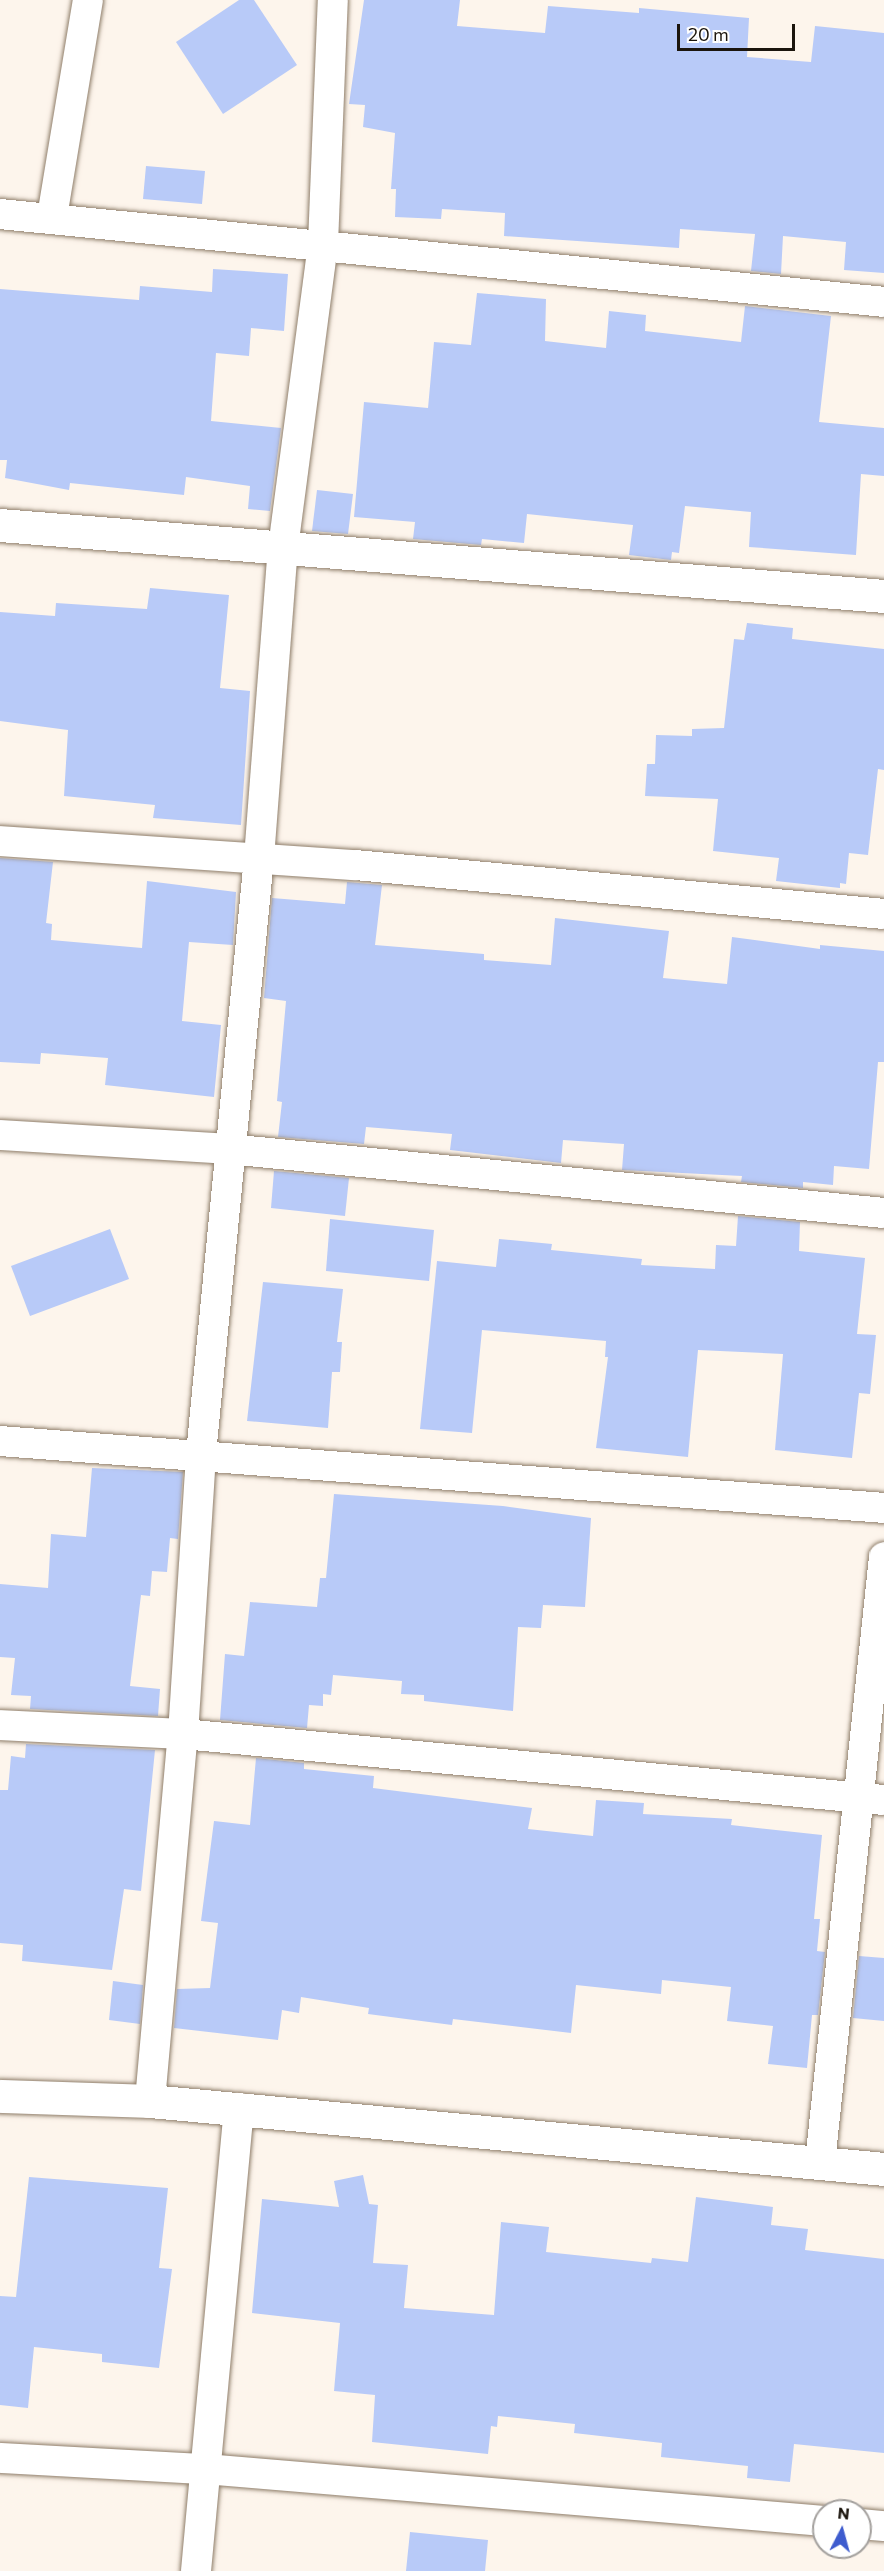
<!DOCTYPE html>
<style>
body{margin:0}
#map{position:relative;width:884px;height:2571px;overflow:hidden;background:#fdf5ec;font-family:Commissioner,sans-serif}
div>[style]{position:absolute}
[style*='--x']{left:calc(var(--x)*1px);top:calc(var(--y)*1px);width:calc(var(--w)*1px);rotate:calc(var(--a)*1deg)}
.building>*{inset:0;background:#b8caf8}
.roads{filter:drop-shadow(0 0 2px #8f7e6a) drop-shadow(0 0 2px #8f7e6a)}
.minor>*{height:30px;margin:-15px;padding:0 15px;transform-origin:15px;border-radius:15px;background:#fff}
.tertiary>*{height:33px;margin:-16.5px;padding:0 16.5px;transform-origin:16.5px;border-radius:16.5px;background:#fff}
span{translate:-50% -50%;white-space:nowrap;text-align:center;line-height:1.15;-webkit-text-stroke:6px #fff;paint-order:stroke}
.north{position:absolute;left:812px;top:2499px;width:60px;height:60px;box-sizing:border-box;background:#fff;border:2px solid #a4a19e;border-radius:50%;rotate:6deg;font-size:16px;font-weight:700;line-height:24px;text-align:center;color:#1b150d}
.north::after{content:'';display:block;margin:auto;width:21px;height:27px;background:#3e5cce;clip-path:polygon(50% 0,100% 100%,50% 72%,0 100%)}
.scale{position:absolute;left:677px;top:24px;width:118px;height:27px;box-sizing:border-box;border:3px solid #1b150d;border-top:0;padding-left:8px;font-size:18px;line-height:21px;white-space:nowrap;color:#1b150d;-webkit-text-stroke:4px #fff;paint-order:stroke}
</style>
<div id="map">
<div class="building">
<i style="clip-path:polygon(239px 0,254px 0,297px 65px,223px 114px,176px 42px)"></i>
<i style="clip-path:polygon(364px 0,460px 0,457px 26px,545px 33px,548px 6px,639px 13px,639px 8px,749px 18px,747px 57px,811px 62px,815px 26px,884px 33px,884px 273px,844px 270px,846px 242px,783px 236px,781px 274px,751px 271px,755px 234px,680px 229px,679px 248px,504px 236px,505px 213px,442px 209px,441px 219px,395px 217px,396px 189px,391px 189px,395px 133px,363px 127px,365px 105px,349px 104px)"></i>
<i style="clip-path:polygon(146px 166px,205px 171px,202px 204px,143px 199px)"></i>
<i style="clip-path:polygon(213px 269px,288px 274px,284px 331px,251px 328px,249px 356px,216px 353px,211px 421px,281px 428px,270px 511px,248px 509px,250px 486px,186px 477px,184px 495px,70px 483px,69px 490px,5px 478px,7px 460px,0 460px,0 289px,139px 300px,140px 286px,212px 292px)"></i>
<i style="clip-path:polygon(477px 293px,546px 299px,545px 341px,606px 348px,609px 311px,646px 315px,645px 331px,741px 342px,745px 306px,831px 316px,819px 422px,884px 428px,884px 476px,861px 474px,856px 555px,749px 547px,751px 512px,685px 506px,679px 553px,672px 552px,671px 560px,629px 555px,633px 525px,527px 514px,524px 543px,482px 539px,481px 545px,413px 539px,415px 522px,354px 517px,364px 402px,428px 408px,434px 342px,471px 345px)"></i>
<i style="clip-path:polygon(317px 490px,353px 494px,348px 534px,312px 531px)"></i>
<i style="clip-path:polygon(150px 588px,229px 595px,220px 688px,250px 691px,241px 825px,153px 818px,155px 805px,64px 796px,68px 730px,0 721px,0 612px,55px 616px,56px 603px,147px 609px)"></i>
<i style="clip-path:polygon(747px 623px,793px 628px,792px 639px,884px 649px,884px 770px,878px 769px,868px 855px,849px 853px,846px 884px,840px 883px,840px 888px,776px 881px,779px 858px,713px 851px,718px 799px,645px 796px,647px 764px,655px 764px,656px 735px,692px 736px,692px 729px,724px 728px,734px 639px,744px 640px)"></i>
<i style="clip-path:polygon(0 858px,53px 862px,46px 923px,52px 924px,51px 940px,142px 948px,147px 881px,236px 892px,233px 945px,189px 942px,182px 1021px,221px 1025px,214px 1097px,105px 1085px,108px 1058px,41px 1053px,40px 1064px,0 1062px)"></i>
<i style="clip-path:polygon(347px 882px,382px 885px,375px 945px,484px 954px,484px 960px,551px 965px,555px 918px,669px 931px,663px 978px,727px 984px,732px 937px,820px 949px,820px 945px,884px 951px,884px 1062px,878px 1062px,869px 1169px,834px 1166px,833px 1185px,803px 1182px,803px 1188px,741px 1182px,742px 1176px,622px 1170px,624px 1144px,563px 1140px,561px 1163px,450px 1150px,452px 1134px,366px 1127px,364px 1144px,278px 1137px,282px 1102px,277px 1101px,286px 1001px,264px 998px,272px 898px,345px 904px)"></i>
<i style="clip-path:polygon(274px 1171px,349px 1178px,345px 1216px,271px 1208px)"></i>
<i style="clip-path:polygon(738px 1216px,800px 1222px,799px 1251px,865px 1258px,857px 1334px,876px 1335px,870px 1394px,859px 1393px,852px 1458px,775px 1450px,783px 1354px,698px 1350px,688px 1457px,596px 1448px,608px 1357px,605px 1357px,606px 1341px,482px 1330px,472px 1433px,420px 1429px,437px 1261px,496px 1267px,499px 1239px,552px 1244px,551px 1250px,642px 1259px,641px 1265px,715px 1269px,716px 1245px,736px 1246px)"></i>
<i style="clip-path:polygon(330px 1219px,434px 1230px,429px 1281px,326px 1271px)"></i>
<i style="clip-path:polygon(110px 1229px,129px 1279px,30px 1316px,11px 1266px)"></i>
<i style="clip-path:polygon(263px 1282px,343px 1289px,337px 1342px,342px 1342px,340px 1372px,332px 1372px,328px 1428px,247px 1421px)"></i>
<i style="clip-path:polygon(92px 1468px,183px 1472px,178px 1539px,170px 1538px,167px 1572px,152px 1571px,150px 1596px,141px 1595px,130px 1686px,160px 1689px,158px 1716px,30px 1709px,31px 1696px,11px 1695px,15px 1658px,0 1657px,0 1584px,48px 1588px,51px 1534px,86px 1537px)"></i>
<i style="clip-path:polygon(334px 1494px,503px 1506px,591px 1518px,585px 1607px,543px 1605px,541px 1628px,518px 1627px,513px 1711px,424px 1701px,424px 1695px,401px 1694px,402px 1681px,333px 1675px,331px 1695px,323px 1694px,323px 1706px,309px 1705px,307px 1728px,220px 1720px,225px 1654px,244px 1656px,250px 1602px,317px 1607px,320px 1578px,326px 1578px)"></i>
<i style="clip-path:polygon(26px 1744px,155px 1750px,141px 1891px,124px 1889px,112px 1970px,22px 1961px,23px 1945px,0 1943px,0 1790px,8px 1790px,11px 1756px,25px 1758px)"></i>
<i style="clip-path:polygon(256px 1758px,304px 1763px,304px 1769px,374px 1776px,373px 1788px,532px 1808px,528px 1829px,593px 1836px,596px 1800px,644px 1803px,643px 1814px,732px 1819px,731px 1825px,822px 1835px,814px 1919px,820px 1919px,817px 1951px,825px 1952px,818px 2015px,812px 2015px,807px 2068px,768px 2064px,773px 2026px,727px 2021px,731px 1987px,662px 1980px,661px 1994px,576px 1985px,571px 2033px,453px 2019px,452px 2025px,368px 2014px,369px 2008px,301px 1997px,299px 2013px,282px 2010px,278px 2040px,174px 2028px,177px 1989px,210px 1988px,218px 1923px,201px 1921px,214px 1821px,250px 1825px)"></i>
<i style="clip-path:polygon(859px 1956px,884px 1958px,884px 2021px,853px 2018px)"></i>
<i style="clip-path:polygon(113px 1981px,143px 1985px,140px 2024px,109px 2020px)"></i>
<i style="clip-path:polygon(363px 2175px,369px 2204px,378px 2205px,373px 2263px,408px 2265px,404px 2308px,494px 2315px,501px 2222px,549px 2227px,546px 2252px,651px 2263px,652px 2258px,688px 2262px,696px 2197px,773px 2207px,771px 2225px,808px 2229px,805px 2250px,884px 2259px,884px 2453px,794px 2444px,790px 2482px,747px 2478px,748px 2466px,661px 2457px,662px 2443px,574px 2433px,575px 2424px,498px 2416px,497px 2427px,491px 2426px,488px 2454px,372px 2442px,375px 2395px,334px 2391px,340px 2323px,252px 2313px,262px 2199px,339px 2207px,334px 2181px)"></i>
<i style="clip-path:polygon(29px 2177px,168px 2188px,159px 2268px,172px 2269px,159px 2368px,102px 2362px,102px 2354px,34px 2347px,28px 2408px,0 2405px,0 2296px,16px 2297px)"></i>
<i style="clip-path:polygon(410px 2532px,488px 2540px,485px 2571px,406px 2571px)"></i>
</div>
<div class="roads">
<div class="minor">
<i style="--x:0;--y:214;--w:888;--a:5.68"></i>
<i style="--x:52;--y:217;--w:220;--a:-80.6"></i>
<i style="--x:0;--y:841;--w:356;--a:3.9"></i>
<i style="--x:355;--y:865;--w:531;--a:5.29"></i>
<i style="--x:0;--y:1135;--w:228;--a:3.5"></i>
<i style="--x:228;--y:1149;--w:659;--a:5.57"></i>
<i style="--x:0;--y:1441;--w:887;--a:4.33"></i>
<i style="--x:0;--y:1725;--w:183;--a:2.8"></i>
<i style="--x:183;--y:1734;--w:704;--a:5.38"></i>
<i style="--x:150;--y:2101;--w:368;--a:-84.9"></i>
<i style="--x:183;--y:1734;--w:281;--a:-86.3"></i>
<i style="--x:201;--y:1454;--w:599;--a:-84.44"></i>
<i style="--x:259;--y:858;--w:311;--a:-85.6"></i>
<i style="--x:283;--y:548;--w:307;--a:-82.5"></i>
<i style="--x:323;--y:244;--w:244;--a:-87.7"></i>
<i style="--x:820;--y:2163;--w:609;--a:-83.97"></i>
<i style="--x:0;--y:2458;--w:205;--a:3.1"></i>
<i style="--x:205;--y:2469;--w:621;--a:4.8"></i>
<i style="--x:860;--y:2524;--w:24;--a:5"></i>
<i style="--x:196;--y:2571;--w:465;--a:-84.7"></i>
</div>
<div class="tertiary">
<i style="--x:0;--y:525;--w:887;--a:4.59"></i>
<i style="--x:0;--y:2096;--w:150;--a:1.9"></i>
<i style="--x:150;--y:2101;--w:737;--a:5.29"></i>
</div>
</div>
<div class="north">N</div>
<div class="scale">20 m</div>
</div>
